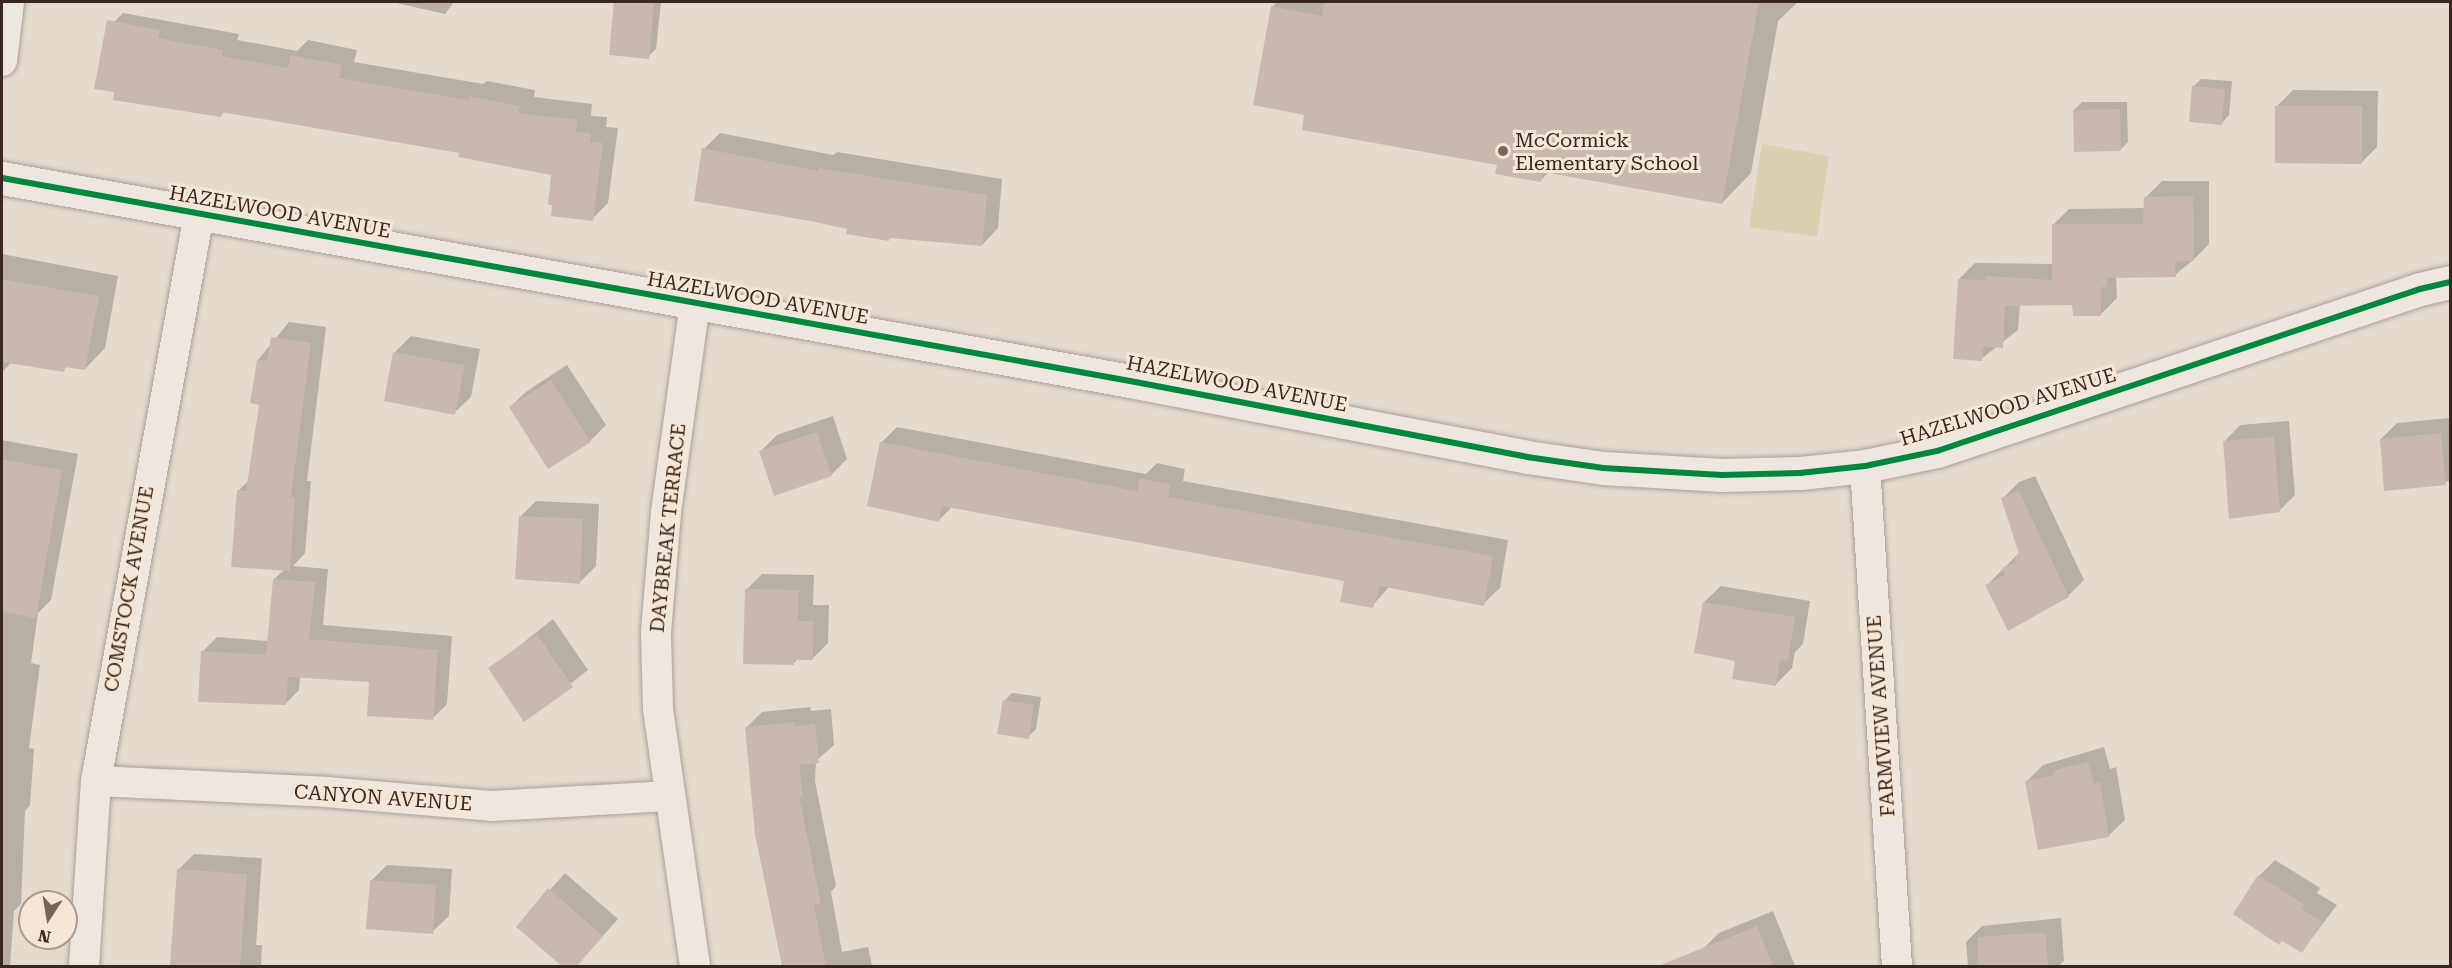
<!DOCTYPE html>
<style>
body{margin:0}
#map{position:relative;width:2452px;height:968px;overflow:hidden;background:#e5dace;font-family:"Roboto Serif",serif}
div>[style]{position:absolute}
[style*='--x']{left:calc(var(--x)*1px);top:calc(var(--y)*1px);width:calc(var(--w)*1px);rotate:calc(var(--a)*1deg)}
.green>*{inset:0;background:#d7d1b1}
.shadow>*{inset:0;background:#0003}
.building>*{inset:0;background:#c8b8af}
.roads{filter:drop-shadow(0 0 2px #aaa097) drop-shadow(0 0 2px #aaa097)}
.minor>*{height:30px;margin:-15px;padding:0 15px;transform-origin:15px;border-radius:15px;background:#ede7df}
.tertiary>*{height:33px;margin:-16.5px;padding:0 16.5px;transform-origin:16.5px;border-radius:16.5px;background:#ede7df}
.cycleway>*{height:6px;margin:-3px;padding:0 3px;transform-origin:3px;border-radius:3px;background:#00873e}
.dots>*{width:16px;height:16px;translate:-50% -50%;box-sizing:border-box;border:3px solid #f5e6d5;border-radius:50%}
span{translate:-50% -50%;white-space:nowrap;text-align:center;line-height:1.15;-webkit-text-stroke:6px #f5e6d5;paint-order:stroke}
.poi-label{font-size:20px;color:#39271f}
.left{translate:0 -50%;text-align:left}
.street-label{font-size:20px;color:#39271f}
.frame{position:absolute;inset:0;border:3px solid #39271f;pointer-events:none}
.north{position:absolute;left:18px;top:890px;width:60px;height:60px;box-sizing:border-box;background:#f5e6d5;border:2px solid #aa9a8c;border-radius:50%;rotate:192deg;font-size:16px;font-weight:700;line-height:24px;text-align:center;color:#39271f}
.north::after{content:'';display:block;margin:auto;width:21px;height:27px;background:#75665c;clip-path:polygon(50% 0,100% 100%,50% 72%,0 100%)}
</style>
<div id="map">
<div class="green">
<i style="clip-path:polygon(1762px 144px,1829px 156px,1817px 237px,1749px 227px)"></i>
</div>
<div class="shadow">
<i style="clip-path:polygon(392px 2px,454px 2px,445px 14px)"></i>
<i style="clip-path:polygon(616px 2px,661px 2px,656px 49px,648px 57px,611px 54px)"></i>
<i style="clip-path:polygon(1277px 2px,1798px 2px,1778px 21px,1751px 173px,1722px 203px,1549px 172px,1541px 180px,1498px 163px,1272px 7px)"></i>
<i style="clip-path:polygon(123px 13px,239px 34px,237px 40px,297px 51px,308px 40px,357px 50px,354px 62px,483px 84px,487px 81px,535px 90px,534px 97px,592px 104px,591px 116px,607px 117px,606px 127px,618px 128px,608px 203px,592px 219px,553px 174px,460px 152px,225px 111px,221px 115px,107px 29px)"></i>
<i style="clip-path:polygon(2201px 79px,2232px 81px,2229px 115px,2222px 123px,2193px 87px)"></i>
<i style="clip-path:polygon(2293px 90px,2378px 91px,2377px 147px,2361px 163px,2277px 106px)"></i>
<i style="clip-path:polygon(2082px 102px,2127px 102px,2128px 142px,2120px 150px,2074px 110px)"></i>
<i style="clip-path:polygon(720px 133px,833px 155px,837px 152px,1002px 179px,998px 228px,982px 245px,892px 236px,889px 239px,810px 219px,704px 149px)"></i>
<i style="clip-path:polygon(2162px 181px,2209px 181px,2209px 244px,2193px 260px,2175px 275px,2116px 276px,2117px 298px,2100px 315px,2074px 304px,2020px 305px,2018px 330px,1981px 359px,1959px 279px,1975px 263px,2054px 264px,2053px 225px,2069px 209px,2145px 208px,2146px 197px)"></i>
<i style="clip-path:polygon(2px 254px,118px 276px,105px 348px,85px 369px,68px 366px,63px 370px,12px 362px,2px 372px)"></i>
<i style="clip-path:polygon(289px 322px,326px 327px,307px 481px,311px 481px,305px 553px,293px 566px,328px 569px,323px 625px,452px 636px,447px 704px,432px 719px,371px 680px,300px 676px,299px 690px,285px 704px,203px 651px,217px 637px,268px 641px,274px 579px,285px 569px,238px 491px,250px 479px,260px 404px,258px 360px)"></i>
<i style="clip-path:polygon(411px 336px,480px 349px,471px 397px,454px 413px,395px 352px)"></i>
<i style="clip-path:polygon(567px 365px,606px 425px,590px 441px,510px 407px,527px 391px)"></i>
<i style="clip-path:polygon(833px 416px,847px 459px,831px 475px,761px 451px,777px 435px)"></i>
<i style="clip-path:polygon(2450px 418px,2450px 481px,2386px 489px,2381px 439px,2397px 423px)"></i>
<i style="clip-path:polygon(2289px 421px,2295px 495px,2279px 511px,2224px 442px,2240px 425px)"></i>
<i style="clip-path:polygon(897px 427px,1146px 474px,1157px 463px,1185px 469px,1183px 481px,1508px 540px,1500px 588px,1483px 604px,1390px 586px,1372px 606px,1346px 580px,952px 507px,939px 520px,881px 443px)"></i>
<i style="clip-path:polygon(2px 440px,78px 454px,51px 600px,38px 613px,31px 663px,40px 665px,29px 748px,34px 749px,30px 805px,25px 811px,21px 904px,14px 911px,10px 966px,2px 966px)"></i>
<i style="clip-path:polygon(2035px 476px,2084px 580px,2068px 596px,1987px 585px,2020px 552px,2002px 499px,2019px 482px)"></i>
<i style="clip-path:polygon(536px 501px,599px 504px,596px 566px,579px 583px,520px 517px)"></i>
<i style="clip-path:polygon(762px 574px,814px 575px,813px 605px,829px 605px,828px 643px,812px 659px,798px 659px,793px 664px,746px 590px)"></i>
<i style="clip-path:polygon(1721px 586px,1810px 601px,1803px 644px,1795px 652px,1792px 668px,1776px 684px,1737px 659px,1704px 602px)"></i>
<i style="clip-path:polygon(553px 619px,588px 670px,524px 720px,490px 669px)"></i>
<i style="clip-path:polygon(1012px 693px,1041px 697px,1036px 729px,1028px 737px,1004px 701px)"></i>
<i style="clip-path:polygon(810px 707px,811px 711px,831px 709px,834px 745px,816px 761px,815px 781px,836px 886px,831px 892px,842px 952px,868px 947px,872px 966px,783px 966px,757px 833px,746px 728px,762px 712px)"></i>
<i style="clip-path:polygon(2104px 747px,2110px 769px,2116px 767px,2125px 820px,2108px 836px,2027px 781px,2043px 765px)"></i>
<i style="clip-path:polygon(194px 854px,262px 858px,256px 945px,262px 945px,261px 966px,172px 966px,178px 870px)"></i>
<i style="clip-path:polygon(2275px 860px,2320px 888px,2317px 893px,2337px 905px,2302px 951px,2235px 914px,2259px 876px)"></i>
<i style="clip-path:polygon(387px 865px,452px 869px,449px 916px,432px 932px,371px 881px)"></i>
<i style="clip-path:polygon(565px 873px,618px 919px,576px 966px,564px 966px,518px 926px)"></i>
<i style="clip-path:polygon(1773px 911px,1795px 966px,1710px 966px,1703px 949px,1719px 933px)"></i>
<i style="clip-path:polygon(2061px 918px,2064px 961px,2058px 966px,1968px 966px,1966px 942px,1982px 926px)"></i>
</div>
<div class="building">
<i style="clip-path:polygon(614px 2px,654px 2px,649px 59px,609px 55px)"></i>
<i style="clip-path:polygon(1324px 2px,1759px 2px,1722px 204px,1543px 172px,1541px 182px,1495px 174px,1497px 165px,1302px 130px,1304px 115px,1253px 105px,1271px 6px,1322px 16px)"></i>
<i style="clip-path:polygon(107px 20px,160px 30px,158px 38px,223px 50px,222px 56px,288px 68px,290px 55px,342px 65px,339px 78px,469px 100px,469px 96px,520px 106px,518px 113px,577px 120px,576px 132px,591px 133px,590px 142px,603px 143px,593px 221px,551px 216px,552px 205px,548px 205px,551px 175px,458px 157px,459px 153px,222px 112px,221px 117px,113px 100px,114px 92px,94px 89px)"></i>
<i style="clip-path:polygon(2192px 86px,2225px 89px,2222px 125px,2189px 122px)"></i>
<i style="clip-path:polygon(2275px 106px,2362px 106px,2362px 164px,2275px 163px)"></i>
<i style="clip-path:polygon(2120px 109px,2121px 151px,2074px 152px,2073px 110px)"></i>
<i style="clip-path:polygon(702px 148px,818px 171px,819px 168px,987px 195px,982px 246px,890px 238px,889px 241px,846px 234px,847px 229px,810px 221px,694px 201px)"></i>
<i style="clip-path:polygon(2193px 196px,2194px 261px,2175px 262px,2176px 277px,2107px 278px,2107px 287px,2101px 287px,2101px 316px,2073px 316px,2072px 305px,2005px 306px,2003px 348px,1983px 347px,1982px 361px,1953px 359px,1958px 279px,1985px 280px,1985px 276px,2052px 280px,2052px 224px,2143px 224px,2144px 197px)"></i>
<i style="clip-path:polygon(2px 279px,99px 296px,85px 370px,65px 367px,64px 372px,2px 362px)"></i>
<i style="clip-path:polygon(271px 337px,311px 343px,291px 497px,295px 497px,290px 571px,231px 567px,237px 490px,246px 491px,259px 405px,250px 403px,257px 360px,267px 361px)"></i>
<i style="clip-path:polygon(393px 352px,465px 365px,455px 415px,384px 401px)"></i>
<i style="clip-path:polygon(551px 380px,591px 442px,548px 469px,509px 407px)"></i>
<i style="clip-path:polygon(817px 432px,832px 476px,774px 496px,759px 451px)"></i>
<i style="clip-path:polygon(2441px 433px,2446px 485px,2384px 491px,2380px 439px)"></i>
<i style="clip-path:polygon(2274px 437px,2280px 512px,2229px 519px,2223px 441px)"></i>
<i style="clip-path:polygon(880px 442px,1137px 491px,1139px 478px,1170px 484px,1168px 497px,1493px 556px,1484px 606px,1380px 586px,1373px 608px,1340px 602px,1344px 581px,942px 506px,939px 522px,867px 506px)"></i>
<i style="clip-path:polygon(2px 459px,62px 470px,36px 618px,2px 612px)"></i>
<i style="clip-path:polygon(2019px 491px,2069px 597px,2008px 631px,1985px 585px,2005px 575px,2002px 568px,2016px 562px,2014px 557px,2019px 554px,2001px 498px)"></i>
<i style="clip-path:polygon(519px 516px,583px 519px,580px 584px,515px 579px)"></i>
<i style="clip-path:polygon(273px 579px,315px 582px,309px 639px,438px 650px,433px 720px,367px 716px,369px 682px,288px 677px,286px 705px,198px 702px,201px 651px,266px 655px)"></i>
<i style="clip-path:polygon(745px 589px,799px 590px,798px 621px,813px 621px,813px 660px,794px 660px,794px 665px,743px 664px)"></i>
<i style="clip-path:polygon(1703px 602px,1795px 617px,1788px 661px,1780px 660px,1776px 686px,1732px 679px,1735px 661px,1694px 653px)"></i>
<i style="clip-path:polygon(537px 634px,573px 687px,524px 722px,488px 668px)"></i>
<i style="clip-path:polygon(1003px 700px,1034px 705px,1029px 739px,997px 734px)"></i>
<i style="clip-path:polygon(795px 722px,795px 726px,815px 724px,819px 763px,799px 765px,803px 796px,799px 796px,821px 904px,814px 905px,826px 966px,782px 966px,755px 834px,745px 727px)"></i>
<i style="clip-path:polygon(2088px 762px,2094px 784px,2100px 782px,2109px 837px,2038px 850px,2025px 781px,2055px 775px,2054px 770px)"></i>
<i style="clip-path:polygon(177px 869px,247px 874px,240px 966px,170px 966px)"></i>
<i style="clip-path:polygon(2258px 875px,2305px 905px,2302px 909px,2322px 922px,2302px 953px,2282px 941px,2279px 945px,2233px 914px)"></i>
<i style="clip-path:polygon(370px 880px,436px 885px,433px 934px,366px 929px)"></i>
<i style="clip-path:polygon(548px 888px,603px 936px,577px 966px,562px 966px,516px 927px)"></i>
<i style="clip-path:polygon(1757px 926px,1773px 966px,1661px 966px,1661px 965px)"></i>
<i style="clip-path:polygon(2033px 933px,2046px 934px,2048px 966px,1977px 966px,1978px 937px)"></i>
</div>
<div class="roads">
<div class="minor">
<i style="--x:2;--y:61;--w:59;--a:-83.2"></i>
<i style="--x:1865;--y:466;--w:501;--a:86.34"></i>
<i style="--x:96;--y:781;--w:230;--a:2.7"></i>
<i style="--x:326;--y:792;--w:166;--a:4.8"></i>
<i style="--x:491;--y:806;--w:178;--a:-3.2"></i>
<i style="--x:84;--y:966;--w:185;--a:-86.3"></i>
<i style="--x:96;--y:781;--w:576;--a:-79.7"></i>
<i style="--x:695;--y:966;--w:260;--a:-98.2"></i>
<i style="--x:658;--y:709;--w:77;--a:-91.5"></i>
<i style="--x:656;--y:632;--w:120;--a:-85.2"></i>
<i style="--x:666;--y:512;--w:211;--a:-82.1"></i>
</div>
<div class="tertiary">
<i style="--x:2;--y:178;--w:1146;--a:10.2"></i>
<i style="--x:1130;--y:381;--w:404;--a:10.8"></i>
<i style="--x:1527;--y:457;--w:77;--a:8.2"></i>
<i style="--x:1603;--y:468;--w:119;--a:3.4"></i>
<i style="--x:1722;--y:475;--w:78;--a:-1.5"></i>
<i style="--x:1800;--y:473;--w:65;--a:-6.1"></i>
<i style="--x:1865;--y:466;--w:74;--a:-11.8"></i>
<i style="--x:1937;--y:451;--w:509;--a:-18.54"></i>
<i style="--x:2420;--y:289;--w:31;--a:-13"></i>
</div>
</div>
<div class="cycleway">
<i style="--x:2;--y:178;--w:1146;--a:10.2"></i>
<i style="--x:1130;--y:381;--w:404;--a:10.8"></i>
<i style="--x:1527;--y:457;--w:77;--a:8.2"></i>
<i style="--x:1603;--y:468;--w:119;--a:3.4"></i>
<i style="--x:1722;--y:475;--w:78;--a:-1.5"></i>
<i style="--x:1800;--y:473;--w:65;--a:-6.1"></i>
<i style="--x:1865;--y:466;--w:74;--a:-11.8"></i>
<i style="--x:1937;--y:451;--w:509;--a:-18.54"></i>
<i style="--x:2420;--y:289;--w:31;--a:-13"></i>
</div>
<div class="dots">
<i style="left:1503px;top:151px;background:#75665c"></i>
</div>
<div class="poi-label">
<span class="left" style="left:1515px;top:152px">McCormick<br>Elementary School</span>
</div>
<div class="street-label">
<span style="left:280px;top:212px;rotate:10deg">HAZELWOOD AVENUE</span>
<span style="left:758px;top:298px;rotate:10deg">HAZELWOOD AVENUE</span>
<span style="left:1237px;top:384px;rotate:11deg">HAZELWOOD AVENUE</span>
<span style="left:2008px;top:407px;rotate:-17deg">HAZELWOOD AVENUE</span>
<span style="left:668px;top:528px;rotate:-84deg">DAYBREAK TERRACE</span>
<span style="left:129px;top:589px;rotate:-80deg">COMSTOCK AVENUE</span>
<span style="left:1881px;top:716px;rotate:-94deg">FARMVIEW AVENUE</span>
<span style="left:383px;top:798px;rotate:4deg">CANYON AVENUE</span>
</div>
<div class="frame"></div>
<div class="north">N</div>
</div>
